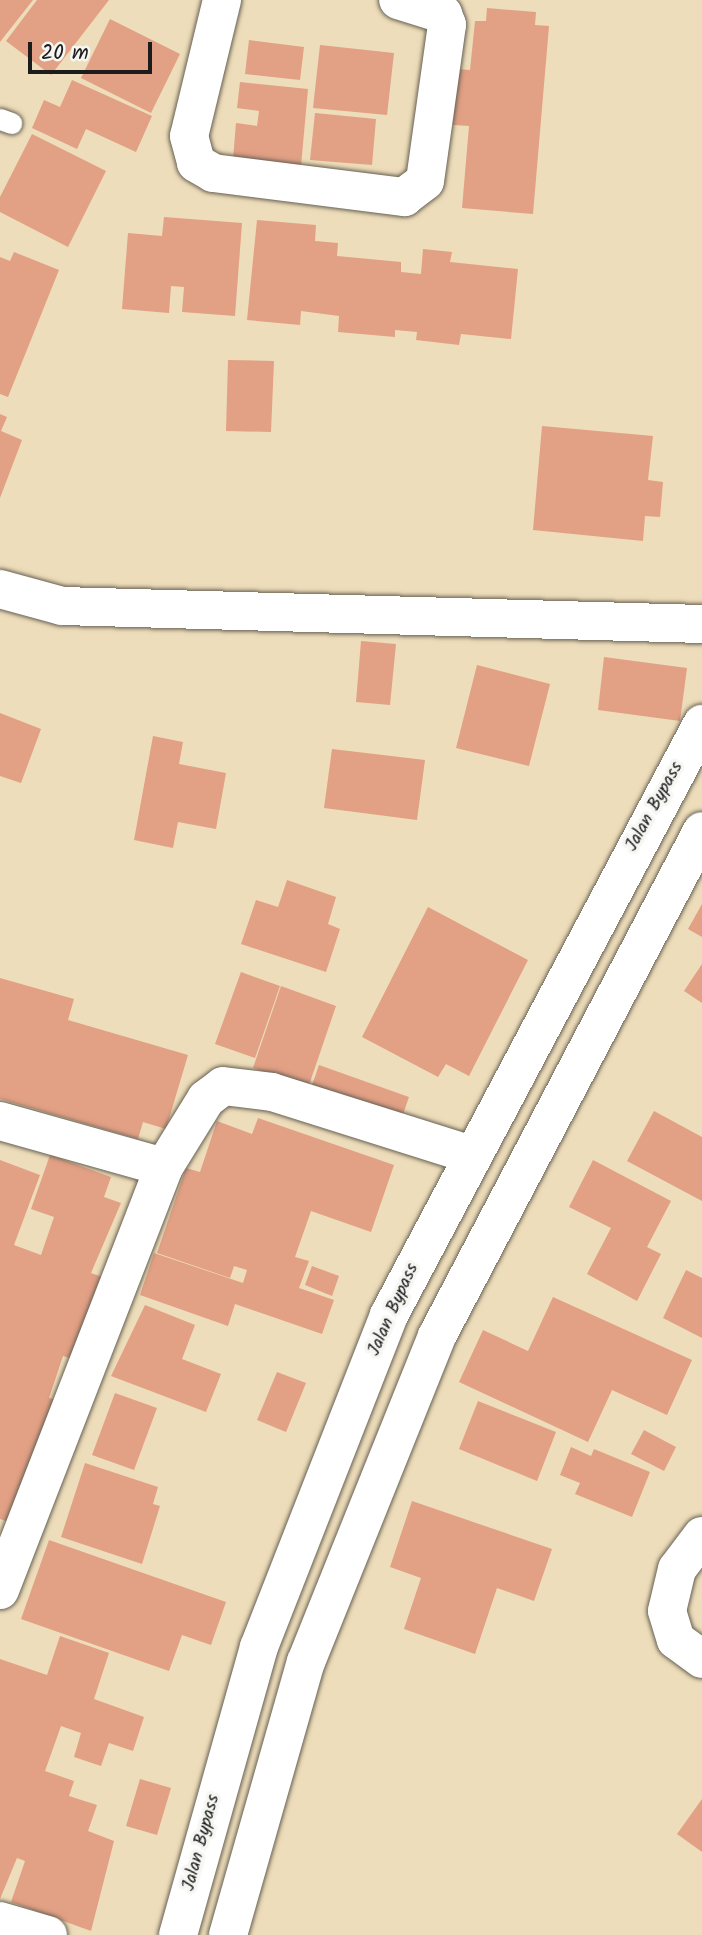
<!DOCTYPE html>
<style>
body{margin:0}
#map{position:relative;width:702px;height:1935px;overflow:hidden;background:#eeddba;font-family:Kalam,sans-serif}
div>[style]{position:absolute}
[style*='--x']{left:calc(var(--x)*1px);top:calc(var(--y)*1px);width:calc(var(--w)*1px);rotate:calc(var(--a)*1deg)}
.building>*{inset:0;background:#e2a085}
.roads{filter:drop-shadow(0 0 2px #666053) drop-shadow(0 0 2px #666053)}
.lane>*{height:21px;margin:-10.5px;padding:0 10.5px;transform-origin:10.5px;border-radius:10.5px;background:#fff}
.street>*{height:38px;margin:-19px;padding:0 19px;transform-origin:19px;border-radius:19px;background:#fff}
.highway>*{height:38px;margin:-19px;padding:0 19px;transform-origin:19px;border-radius:19px;background:#fff}
span{translate:-50% -50%;white-space:nowrap;text-align:center;line-height:1.15;-webkit-text-stroke:7px #f6f6f2;paint-order:stroke}
.street-label{font-size:18px;color:#1c1c1c}
.scale{position:absolute;left:28px;top:42px;width:124px;height:32px;box-sizing:border-box;border:4px solid #1c1c1c;border-top:0;padding-left:9px;font-size:21px;line-height:24px;white-space:nowrap;color:#1c1c1c;-webkit-text-stroke:5px #f6f6f2;paint-order:stroke}
</style>
<div id="map">
<div class="building">
<i style="clip-path:polygon(0 0,33px 0,0 42px)"></i>
<i style="clip-path:polygon(37px 0,109px 0,51px 75px,6px 41px)"></i>
<i style="clip-path:polygon(487px 8px,536px 12px,535px 25px,549px 26px,533px 214px,462px 208px,469px 126px,453px 125px,457px 69px,470px 70px,475px 21px,486px 21px)"></i>
<i style="clip-path:polygon(110px 19px,180px 54px,151px 113px,81px 78px)"></i>
<i style="clip-path:polygon(249px 40px,304px 47px,300px 80px,245px 74px)"></i>
<i style="clip-path:polygon(320px 45px,394px 53px,387px 115px,313px 108px)"></i>
<i style="clip-path:polygon(72px 80px,152px 116px,136px 152px,86px 129px,77px 149px,32px 128px,44px 100px,60px 107px)"></i>
<i style="clip-path:polygon(240px 82px,308px 89px,300px 177px,233px 159px,236px 123px,257px 126px,259px 111px,237px 108px)"></i>
<i style="clip-path:polygon(315px 113px,376px 119px,372px 165px,310px 160px)"></i>
<i style="clip-path:polygon(32px 134px,106px 171px,68px 247px,0 212px,0 197px)"></i>
<i style="clip-path:polygon(164px 217px,242px 223px,235px 316px,182px 312px,184px 287px,171px 286px,169px 313px,122px 309px,128px 233px,162px 236px)"></i>
<i style="clip-path:polygon(257px 220px,316px 225px,315px 241px,338px 243px,337px 256px,401px 262px,401px 272px,421px 274px,423px 249px,452px 252px,450px 262px,518px 269px,511px 339px,461px 334px,459px 345px,416px 340px,417px 332px,395px 330px,395px 337px,338px 332px,339px 316px,301px 311px,300px 325px,247px 320px)"></i>
<i style="clip-path:polygon(14px 252px,59px 270px,8px 397px,0 394px,0 257px,10px 261px)"></i>
<i style="clip-path:polygon(228px 360px,274px 361px,271px 432px,226px 431px)"></i>
<i style="clip-path:polygon(0 414px,7px 417px,1px 431px,22px 440px,0 498px)"></i>
<i style="clip-path:polygon(542px 426px,653px 436px,648px 480px,663px 482px,660px 517px,645px 516px,643px 541px,533px 530px)"></i>
<i style="clip-path:polygon(361px 641px,396px 644px,390px 705px,356px 702px)"></i>
<i style="clip-path:polygon(604px 657px,687px 668px,680px 721px,598px 710px)"></i>
<i style="clip-path:polygon(477px 665px,550px 684px,529px 766px,456px 748px)"></i>
<i style="clip-path:polygon(0 713px,41px 729px,21px 783px,0 776px)"></i>
<i style="clip-path:polygon(153px 736px,183px 742px,179px 764px,226px 773px,216px 829px,178px 822px,173px 848px,134px 840px)"></i>
<i style="clip-path:polygon(332px 749px,425px 760px,417px 820px,324px 808px)"></i>
<i style="clip-path:polygon(287px 880px,336px 897px,328px 924px,340px 929px,326px 972px,241px 944px,256px 900px,278px 907px)"></i>
<i style="clip-path:polygon(702px 904px,702px 937px,688px 929px)"></i>
<i style="clip-path:polygon(428px 907px,528px 960px,469px 1076px,446px 1064px,438px 1077px,362px 1037px)"></i>
<i style="clip-path:polygon(702px 964px,702px 1003px,684px 991px)"></i>
<i style="clip-path:polygon(241px 972px,280px 986px,255px 1058px,215px 1044px)"></i>
<i style="clip-path:polygon(0 978px,74px 999px,68px 1020px,188px 1055px,166px 1129px,143px 1122px,138px 1139px,0 1099px)"></i>
<i style="clip-path:polygon(281px 986px,336px 1006px,308px 1088px,253px 1068px)"></i>
<i style="clip-path:polygon(319px 1065px,409px 1097px,400px 1123px,310px 1091px)"></i>
<i style="clip-path:polygon(654px 1111px,702px 1137px,702px 1201px,627px 1161px)"></i>
<i style="clip-path:polygon(258px 1118px,394px 1165px,371px 1232px,311px 1211px,295px 1257px,309px 1261px,299px 1288px,334px 1300px,322px 1334px,235px 1304px,228px 1326px,140px 1295px,154px 1253px,243px 1283px,247px 1270px,234px 1266px,230px 1278px,157px 1253px,186px 1168px,200px 1172px,217px 1121px,252px 1134px)"></i>
<i style="clip-path:polygon(50px 1155px,111px 1177px,104px 1197px,121px 1203px,91px 1273px,108px 1279px,79px 1361px,63px 1356px,49px 1398px,58px 1400px,15px 1524px,0 1519px,0 1160px,40px 1175px,14px 1245px,41px 1255px,54px 1217px,31px 1209px)"></i>
<i style="clip-path:polygon(593px 1160px,671px 1201px,647px 1247px,661px 1254px,637px 1301px,587px 1274px,611px 1228px,569px 1207px)"></i>
<i style="clip-path:polygon(312px 1266px,339px 1276px,332px 1296px,305px 1285px)"></i>
<i style="clip-path:polygon(686px 1270px,702px 1278px,702px 1338px,663px 1318px)"></i>
<i style="clip-path:polygon(553px 1297px,692px 1360px,667px 1415px,612px 1390px,588px 1442px,459px 1382px,483px 1330px,528px 1351px)"></i>
<i style="clip-path:polygon(145px 1305px,195px 1325px,182px 1359px,221px 1374px,206px 1412px,111px 1376px)"></i>
<i style="clip-path:polygon(277px 1372px,306px 1383px,286px 1432px,257px 1420px)"></i>
<i style="clip-path:polygon(115px 1393px,157px 1408px,134px 1470px,92px 1455px)"></i>
<i style="clip-path:polygon(478px 1401px,556px 1432px,537px 1481px,459px 1449px)"></i>
<i style="clip-path:polygon(644px 1430px,676px 1447px,664px 1471px,631px 1454px)"></i>
<i style="clip-path:polygon(571px 1447px,591px 1456px,594px 1449px,650px 1472px,632px 1517px,575px 1494px,580px 1483px,560px 1475px)"></i>
<i style="clip-path:polygon(85px 1463px,158px 1487px,153px 1504px,160px 1506px,142px 1564px,61px 1537px)"></i>
<i style="clip-path:polygon(412px 1501px,552px 1549px,534px 1601px,497px 1588px,475px 1654px,404px 1629px,421px 1578px,390px 1567px)"></i>
<i style="clip-path:polygon(49px 1540px,226px 1602px,211px 1645px,182px 1635px,169px 1671px,21px 1619px)"></i>
<i style="clip-path:polygon(60px 1636px,109px 1653px,94px 1699px,144px 1717px,133px 1751px,109px 1743px,101px 1766px,74px 1757px,81px 1733px,61px 1726px,45px 1771px,74px 1781px,69px 1796px,97px 1805px,88px 1831px,114px 1841px,91px 1931px,11px 1902px,25px 1861px,17px 1858px,0 1899px,0 1659px,47px 1675px)"></i>
<i style="clip-path:polygon(140px 1779px,171px 1788px,157px 1835px,126px 1826px)"></i>
<i style="clip-path:polygon(702px 1799px,702px 1852px,677px 1834px)"></i>
</div>
<div class="roads">
<div class="lane">
<i style="--x:0;--y:119;--w:12;--a:20"></i>
</div>
<div class="street">
<i style="--x:222;--y:0;--w:140;--a:103.6"></i>
<i style="--x:189;--y:136;--w:28;--a:75"></i>
<i style="--x:196;--y:163;--w:20;--a:30"></i>
<i style="--x:213;--y:173;--w:193;--a:7.2"></i>
<i style="--x:404;--y:197;--w:26;--a:-37"></i>
<i style="--x:425;--y:181;--w:158;--a:-82"></i>
<i style="--x:447;--y:25;--w:12;--a:-110"></i>
<i style="--x:443;--y:14;--w:47;--a:-162.7"></i>
<i style="--x:0;--y:589;--w:64;--a:15.3"></i>
<i style="--x:62;--y:606;--w:640;--a:1.61"></i>
<i style="--x:0;--y:1121;--w:170;--a:15.7"></i>
<i style="--x:702;--y:1536;--w:41;--a:127.1"></i>
<i style="--x:677;--y:1569;--w:43;--a:103.4"></i>
<i style="--x:667;--y:1611;--w:30;--a:73"></i>
<i style="--x:676;--y:1640;--w:32;--a:36"></i>
<i style="--x:0;--y:1590;--w:454;--a:-68.8"></i>
<i style="--x:164;--y:1167;--w:80;--a:-58.3"></i>
<i style="--x:206;--y:1099;--w:21;--a:-37"></i>
<i style="--x:223;--y:1086;--w:49;--a:7"></i>
<i style="--x:272;--y:1092;--w:207;--a:17.5"></i>
<i style="--x:0;--y:1921;--w:50;--a:16.3"></i>
</div>
<div class="highway">
<i style="--x:178;--y:1935;--w:299;--a:-74.3"></i>
<i style="--x:259;--y:1647;--w:357;--a:-68.6"></i>
<i style="--x:389;--y:1315;--w:669;--a:-62.09"></i>
<i style="--x:228;--y:1935;--w:284;--a:-74.1"></i>
<i style="--x:306;--y:1662;--w:351;--a:-68.1"></i>
<i style="--x:437;--y:1336;--w:570;--a:-62.31"></i>
</div>
</div>
<div class="street-label">
<span style="left:655px;top:807px;rotate:-61deg">Jalan Bypass</span>
<span style="left:394px;top:1310px;rotate:-66deg">Jalan Bypass</span>
<span style="left:202px;top:1843px;rotate:-75deg">Jalan Bypass</span>
</div>
<div class="scale">20 m</div>
</div>
